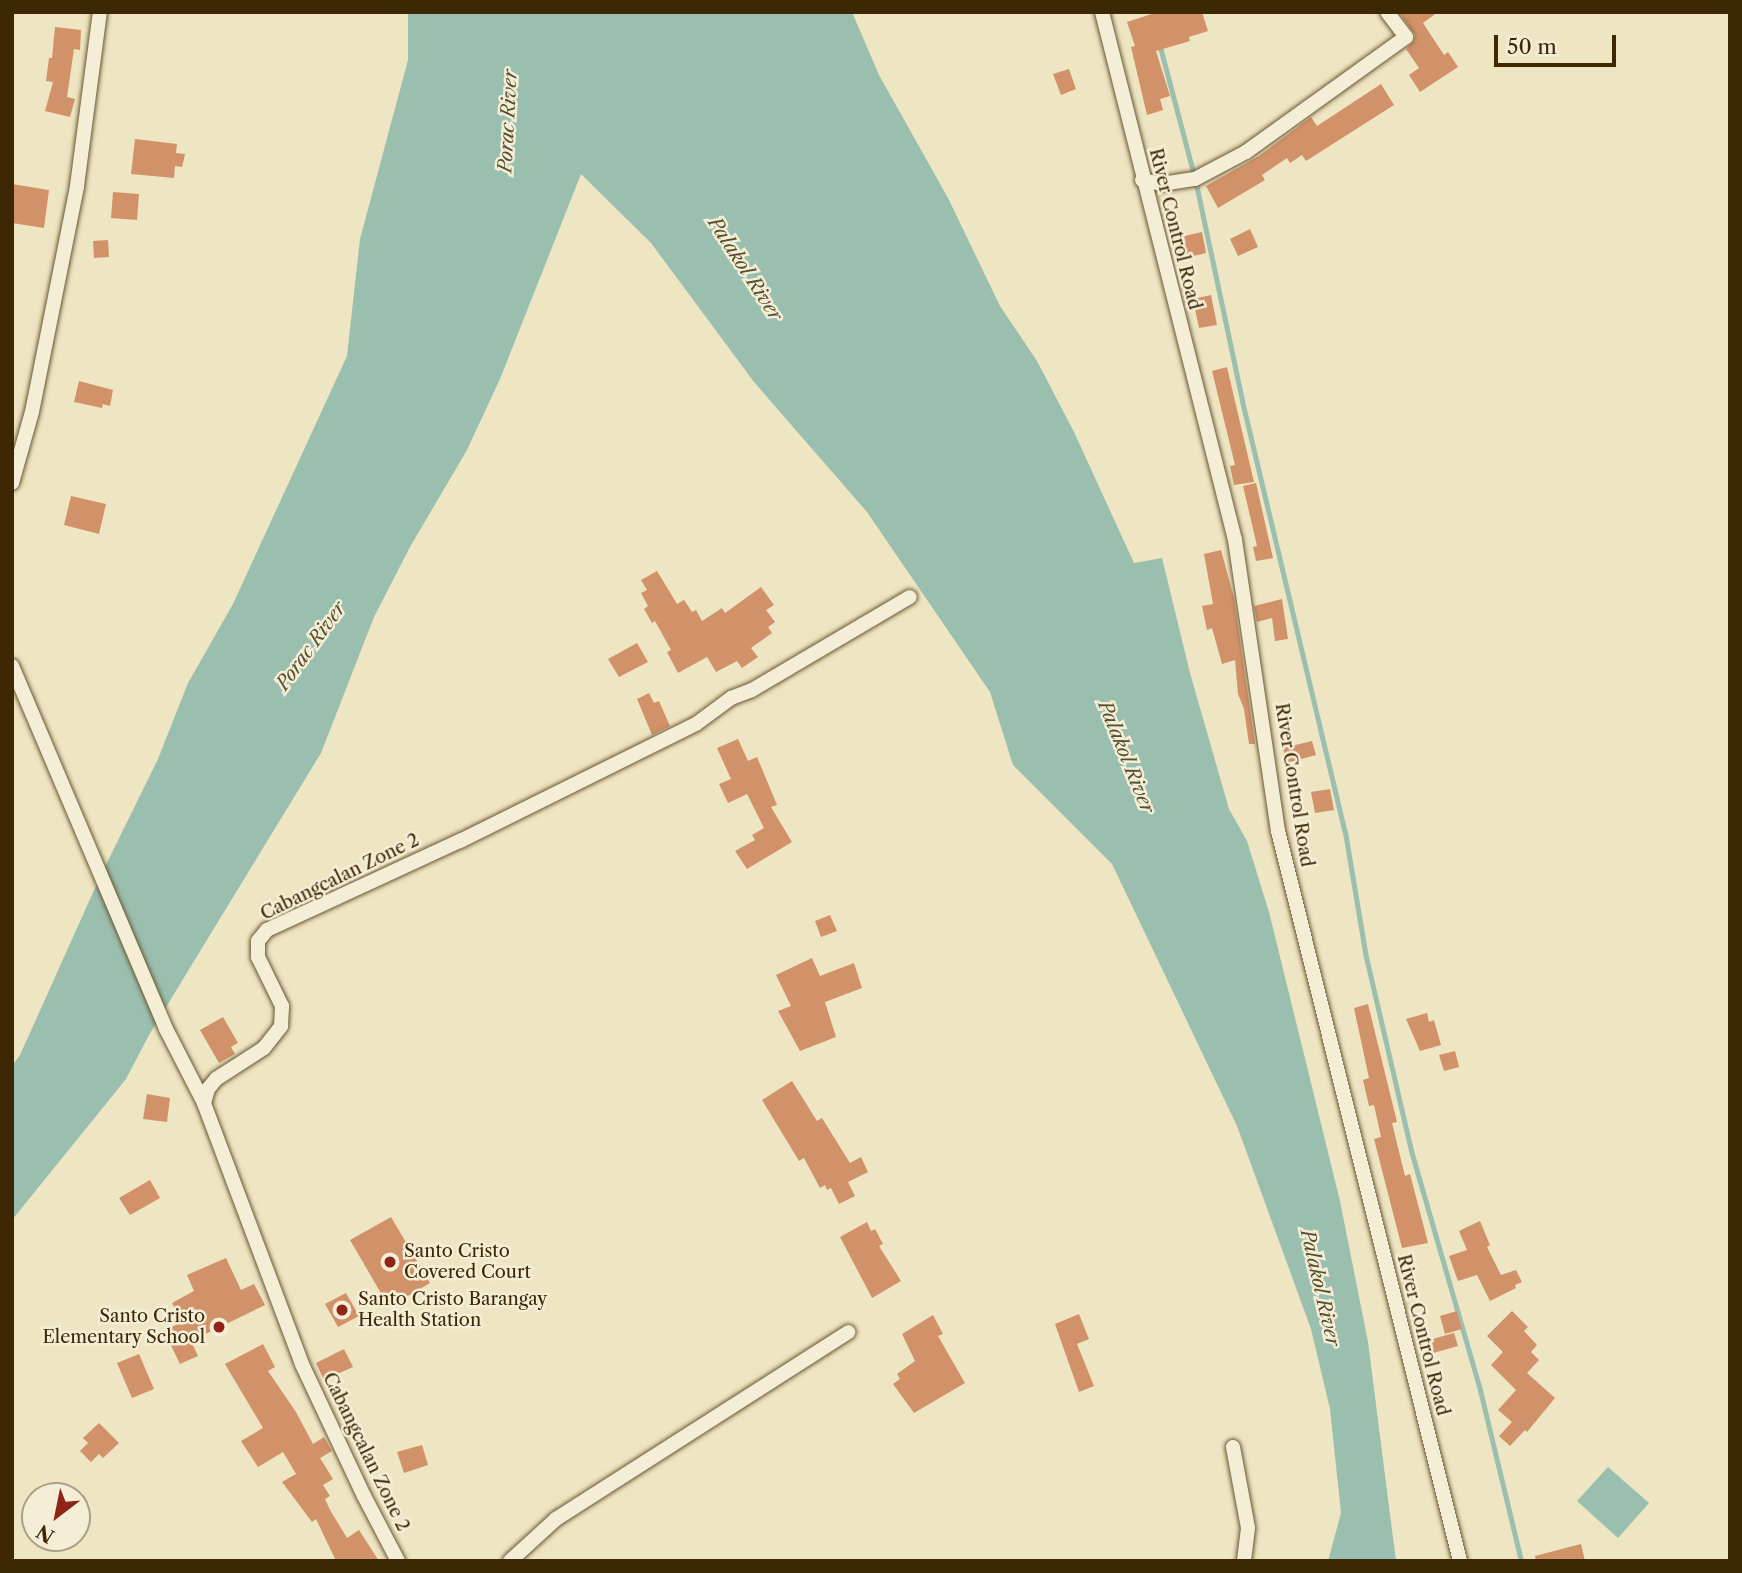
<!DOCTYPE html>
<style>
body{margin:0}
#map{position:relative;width:1742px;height:1573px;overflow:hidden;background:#eee5c2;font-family:"Libre Caslon Text",serif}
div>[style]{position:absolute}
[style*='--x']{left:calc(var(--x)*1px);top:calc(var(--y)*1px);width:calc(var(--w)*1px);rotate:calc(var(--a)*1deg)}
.water>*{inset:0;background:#9abfaf}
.stream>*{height:5px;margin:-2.5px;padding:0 2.5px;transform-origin:2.5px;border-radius:2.5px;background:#9abfaf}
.building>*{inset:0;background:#d29269}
.roads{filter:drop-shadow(0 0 2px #6a5734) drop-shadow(0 0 2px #6a5734)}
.street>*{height:14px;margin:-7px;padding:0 7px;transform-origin:7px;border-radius:7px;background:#f4eed7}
.dots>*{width:19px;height:19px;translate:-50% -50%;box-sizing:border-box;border:4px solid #f4eed7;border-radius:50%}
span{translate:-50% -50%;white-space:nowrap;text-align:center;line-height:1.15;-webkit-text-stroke:5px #f4eed7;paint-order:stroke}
.street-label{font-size:18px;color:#3e2804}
.poi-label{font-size:18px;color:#3e2804}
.left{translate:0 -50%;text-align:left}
.right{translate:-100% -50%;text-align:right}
.water-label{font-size:19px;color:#554e2f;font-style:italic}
.frame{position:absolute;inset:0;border:14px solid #3e2804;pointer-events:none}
.north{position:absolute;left:21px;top:1482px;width:70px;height:70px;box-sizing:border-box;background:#f4eed7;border:2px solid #ab9f83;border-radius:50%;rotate:212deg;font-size:19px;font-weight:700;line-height:28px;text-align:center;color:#3e2804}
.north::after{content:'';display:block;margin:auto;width:24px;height:32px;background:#8f2418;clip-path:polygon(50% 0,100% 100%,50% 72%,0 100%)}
.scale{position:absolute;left:1494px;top:35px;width:122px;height:32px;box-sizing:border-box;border:4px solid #3e2804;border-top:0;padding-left:9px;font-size:21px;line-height:24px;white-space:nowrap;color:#3e2804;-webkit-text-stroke:5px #f4eed7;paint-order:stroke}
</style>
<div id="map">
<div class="water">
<i style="clip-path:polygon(408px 12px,852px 12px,879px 75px,948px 198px,1000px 306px,1037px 361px,1074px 432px,1134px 563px,1162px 558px,1190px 673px,1229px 809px,1247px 841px,1269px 912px,1340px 1201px,1368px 1342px,1396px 1561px,1328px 1561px,1341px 1513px,1330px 1409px,1311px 1329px,1237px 1126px,1112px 864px,1013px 765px,990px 692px,867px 512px,754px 382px,651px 243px,581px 174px,500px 379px,467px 450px,410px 547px,374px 617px,321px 753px,149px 1035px,126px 1079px,12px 1220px,12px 1066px,20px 1055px,100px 877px,158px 759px,188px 683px,233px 604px,347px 356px,360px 239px,408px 60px)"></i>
<i style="clip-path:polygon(1608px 1467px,1649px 1503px,1618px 1538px,1577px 1501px)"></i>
</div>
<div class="stream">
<i style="--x:1159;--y:43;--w:141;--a:75.2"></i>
<i style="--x:1195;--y:179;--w:227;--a:78"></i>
<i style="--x:1242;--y:401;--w:443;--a:76.6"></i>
<i style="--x:1345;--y:832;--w:127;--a:80.5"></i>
<i style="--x:1366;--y:957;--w:202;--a:76.9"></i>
<i style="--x:1412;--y:1154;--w:246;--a:73.9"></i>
<i style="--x:1480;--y:1390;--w:176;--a:76.5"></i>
</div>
<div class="building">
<i style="clip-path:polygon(1158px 12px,1202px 12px,1208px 31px,1189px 37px,1190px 41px,1156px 51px,1170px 96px,1160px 99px,1163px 110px,1147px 115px,1131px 47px,1135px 46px,1127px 22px)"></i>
<i style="clip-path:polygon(1399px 12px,1438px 12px,1423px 23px,1444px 55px,1448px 52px,1458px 67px,1420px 92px,1409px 75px,1419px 68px,1406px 49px,1414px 41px,1415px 35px)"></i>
<i style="clip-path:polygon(55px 27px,81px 30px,80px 50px,74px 49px,67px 97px,75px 99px,70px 117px,45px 111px,53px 82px,46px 81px,49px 58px,52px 58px)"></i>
<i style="clip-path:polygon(1069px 69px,1076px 89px,1061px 95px,1053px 74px)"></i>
<i style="clip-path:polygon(1381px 84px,1394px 105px,1306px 161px,1302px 155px,1290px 163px,1287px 158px,1262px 175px,1265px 180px,1218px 208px,1206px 186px,1259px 156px,1311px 117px,1317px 126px)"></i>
<i style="clip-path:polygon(135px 139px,177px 144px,176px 153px,185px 154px,182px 167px,175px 166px,174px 178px,131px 174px)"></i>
<i style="clip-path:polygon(12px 184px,49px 190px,44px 228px,12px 223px)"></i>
<i style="clip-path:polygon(113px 192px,139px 194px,137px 220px,111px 218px)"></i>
<i style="clip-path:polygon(1250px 229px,1258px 247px,1238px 256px,1230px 239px)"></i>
<i style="clip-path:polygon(1202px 232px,1206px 253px,1181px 259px,1176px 238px)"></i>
<i style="clip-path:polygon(108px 240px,109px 257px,94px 258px,93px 241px)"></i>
<i style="clip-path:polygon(1211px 295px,1217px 325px,1199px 328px,1193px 299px)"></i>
<i style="clip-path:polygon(1227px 367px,1254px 482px,1234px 485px,1230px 466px,1235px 465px,1212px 371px)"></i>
<i style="clip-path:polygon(79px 381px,113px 390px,110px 406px,103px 404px,102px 408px,74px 402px)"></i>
<i style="clip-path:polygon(1256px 483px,1273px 558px,1256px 561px,1253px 547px,1257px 546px,1243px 486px)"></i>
<i style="clip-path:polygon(71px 496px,106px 504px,99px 534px,64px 525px)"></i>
<i style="clip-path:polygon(1221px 550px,1234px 598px,1255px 744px,1249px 744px,1244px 709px,1238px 694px,1235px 660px,1222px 664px,1212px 628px,1207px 630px,1202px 606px,1213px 604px,1204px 554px)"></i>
<i style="clip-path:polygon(657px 571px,677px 604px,684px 600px,692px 612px,696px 610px,702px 621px,722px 608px,725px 613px,761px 587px,774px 605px,766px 610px,775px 622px,768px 627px,772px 633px,751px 648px,758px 657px,742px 668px,737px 661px,716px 672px,707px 657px,678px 673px,667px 652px,671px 650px,655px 621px,652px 623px,644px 609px,648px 606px,641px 593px,647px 590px,641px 580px)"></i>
<i style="clip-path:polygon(1282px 599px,1288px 639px,1275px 641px,1272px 618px,1257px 622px,1254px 606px)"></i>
<i style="clip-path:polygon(637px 643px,648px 662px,619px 677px,608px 659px)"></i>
<i style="clip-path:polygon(649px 693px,654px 703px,659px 701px,670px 726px,652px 735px,637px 699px)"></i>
<i style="clip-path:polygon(738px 739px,748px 761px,757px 757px,777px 805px,771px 807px,792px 842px,747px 869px,735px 851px,755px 840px,752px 835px,764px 828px,747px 794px,728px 803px,719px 784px,731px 779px,717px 748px)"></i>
<i style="clip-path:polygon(1312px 741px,1316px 755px,1287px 763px,1283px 748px)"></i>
<i style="clip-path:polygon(1330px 789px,1334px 810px,1315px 813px,1311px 792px)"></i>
<i style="clip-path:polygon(830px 915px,837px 931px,821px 937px,815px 921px)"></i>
<i style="clip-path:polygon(812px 958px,820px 976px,854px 963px,862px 988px,825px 1002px,836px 1037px,800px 1051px,778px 1011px,791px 1006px,776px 975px)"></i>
<i style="clip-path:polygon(1368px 1004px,1397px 1122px,1392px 1123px,1405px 1176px,1410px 1174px,1428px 1243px,1402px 1248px,1374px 1139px,1381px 1137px,1374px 1105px,1369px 1106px,1363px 1080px,1369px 1078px,1354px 1008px)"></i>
<i style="clip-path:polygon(1427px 1013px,1429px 1022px,1434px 1020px,1441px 1045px,1420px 1051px,1406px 1019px)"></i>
<i style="clip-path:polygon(223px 1017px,238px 1043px,231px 1047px,235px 1054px,219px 1063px,200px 1030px)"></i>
<i style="clip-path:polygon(1455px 1051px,1459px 1067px,1444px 1071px,1439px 1055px)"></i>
<i style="clip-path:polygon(792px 1081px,817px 1121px,822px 1118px,850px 1163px,861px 1157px,868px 1172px,848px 1182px,855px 1196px,839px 1204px,831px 1188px,827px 1190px,825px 1185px,820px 1188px,804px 1158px,799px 1161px,762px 1100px)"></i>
<i style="clip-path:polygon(147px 1094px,170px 1098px,167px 1122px,143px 1119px)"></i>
<i style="clip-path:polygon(150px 1180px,160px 1198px,130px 1215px,119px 1198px)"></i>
<i style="clip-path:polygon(391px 1217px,430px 1283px,389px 1307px,350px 1240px)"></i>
<i style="clip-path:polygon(1480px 1221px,1490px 1245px,1487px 1247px,1501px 1275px,1516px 1270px,1522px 1282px,1515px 1285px,1516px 1288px,1490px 1301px,1477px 1275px,1458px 1281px,1449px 1256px,1467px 1250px,1459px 1231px)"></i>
<i style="clip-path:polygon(867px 1222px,871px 1231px,875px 1229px,883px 1244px,879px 1246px,901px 1281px,872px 1298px,840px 1237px)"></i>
<i style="clip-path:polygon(226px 1258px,241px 1290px,254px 1284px,265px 1305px,191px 1341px,198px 1356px,180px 1364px,164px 1331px,181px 1322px,172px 1303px,194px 1291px,187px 1275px)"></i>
<i style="clip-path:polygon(346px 1293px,359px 1316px,338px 1327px,325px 1304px)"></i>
<i style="clip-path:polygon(1457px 1311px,1462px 1329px,1445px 1334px,1440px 1316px)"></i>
<i style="clip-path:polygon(1512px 1311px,1528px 1327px,1524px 1331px,1537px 1345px,1531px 1352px,1539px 1360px,1527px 1373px,1555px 1398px,1527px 1432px,1525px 1430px,1510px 1446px,1499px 1436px,1512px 1422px,1498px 1410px,1516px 1390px,1491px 1365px,1503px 1352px,1487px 1336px)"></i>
<i style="clip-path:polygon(1079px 1314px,1089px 1339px,1077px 1344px,1094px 1386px,1079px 1392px,1055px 1324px)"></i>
<i style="clip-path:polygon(933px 1315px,943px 1334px,938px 1336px,965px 1383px,914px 1413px,893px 1384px,900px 1379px,897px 1374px,915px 1361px,902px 1334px)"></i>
<i style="clip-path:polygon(1454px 1333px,1458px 1346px,1426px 1355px,1422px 1342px)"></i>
<i style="clip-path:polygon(263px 1344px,275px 1367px,268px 1371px,296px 1412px,313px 1444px,324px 1437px,332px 1451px,320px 1458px,333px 1479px,323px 1485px,330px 1496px,325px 1499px,330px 1510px,347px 1538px,359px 1530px,379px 1561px,336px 1561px,316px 1519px,312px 1522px,282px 1482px,296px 1474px,283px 1452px,258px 1467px,241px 1441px,263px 1428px,225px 1364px)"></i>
<i style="clip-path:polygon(344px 1349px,353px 1367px,324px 1380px,316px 1363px)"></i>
<i style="clip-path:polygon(139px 1354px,154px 1389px,132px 1398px,117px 1363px)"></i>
<i style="clip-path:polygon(99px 1423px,119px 1443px,103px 1458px,99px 1454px,91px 1462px,80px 1451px,88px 1443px,83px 1438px)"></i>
<i style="clip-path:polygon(422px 1445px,428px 1465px,404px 1473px,397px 1452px)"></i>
<i style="clip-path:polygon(1581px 1544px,1585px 1561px,1536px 1561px,1535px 1556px)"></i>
</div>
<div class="roads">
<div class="street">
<i style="--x:1102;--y:12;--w:544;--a:75.86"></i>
<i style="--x:1235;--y:540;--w:294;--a:81.6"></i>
<i style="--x:1278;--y:831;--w:752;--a:76"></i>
<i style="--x:1142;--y:180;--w:20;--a:11"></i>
<i style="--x:1162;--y:184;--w:33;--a:-9"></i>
<i style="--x:1195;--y:179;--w:58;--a:-27.9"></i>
<i style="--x:1246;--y:152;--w:197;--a:-35.7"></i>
<i style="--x:1406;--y:37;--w:31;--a:-127"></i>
<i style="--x:12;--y:483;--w:74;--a:-74.3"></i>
<i style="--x:32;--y:412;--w:230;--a:-78.7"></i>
<i style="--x:77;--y:186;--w:176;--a:-82.5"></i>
<i style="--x:12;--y:666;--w:394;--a:67"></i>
<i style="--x:166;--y:1029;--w:83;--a:62.8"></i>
<i style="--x:1233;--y:1447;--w:82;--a:79.5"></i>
<i style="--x:1248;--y:1528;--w:33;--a:97"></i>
<i style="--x:398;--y:1561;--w:73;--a:-117.6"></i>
<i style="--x:364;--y:1496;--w:146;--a:-115.2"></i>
<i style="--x:302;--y:1364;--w:279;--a:-110.6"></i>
<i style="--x:204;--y:1103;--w:15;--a:-74"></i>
<i style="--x:208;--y:1089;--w:13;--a:-51"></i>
<i style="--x:216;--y:1079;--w:57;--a:-32.9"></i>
<i style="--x:264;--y:1048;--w:28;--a:-52"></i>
<i style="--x:281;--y:1026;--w:20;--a:-87"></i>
<i style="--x:282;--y:1006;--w:55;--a:-116.1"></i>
<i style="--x:258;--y:957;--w:16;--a:-90"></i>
<i style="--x:258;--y:941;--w:14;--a:-51"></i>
<i style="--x:267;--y:930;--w:213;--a:-24.8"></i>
<i style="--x:460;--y:841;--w:263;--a:-26.4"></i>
<i style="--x:696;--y:724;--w:44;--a:-36.6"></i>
<i style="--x:731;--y:698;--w:22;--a:-21"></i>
<i style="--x:752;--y:690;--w:183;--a:-30.5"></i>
<i style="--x:510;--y:1561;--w:62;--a:-42.4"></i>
<i style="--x:556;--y:1519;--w:347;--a:-32.6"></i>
</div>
</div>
<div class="dots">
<i style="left:390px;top:1262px;background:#8f2418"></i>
<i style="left:342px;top:1310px;background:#8f2418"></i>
<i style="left:219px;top:1327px;background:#8f2418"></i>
</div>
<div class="street-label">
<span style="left:1175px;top:229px;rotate:76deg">River Control Road</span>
<span style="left:1294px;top:785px;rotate:81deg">River Control Road</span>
<span style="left:340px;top:877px;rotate:-26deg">Cabangcalan Zone 2</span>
<span style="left:1423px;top:1335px;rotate:76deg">River Control Road</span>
<span style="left:366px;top:1452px;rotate:64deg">Cabangcalan Zone 2</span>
</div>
<div class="poi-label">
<span class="left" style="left:404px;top:1262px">Santo Cristo<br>Covered Court</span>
<span class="left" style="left:358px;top:1310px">Santo Cristo Barangay<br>Health Station</span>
<span class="right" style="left:205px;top:1327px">Santo Cristo<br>Elementary School</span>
</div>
<div class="water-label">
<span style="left:508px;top:121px;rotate:-87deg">Porac River</span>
<span style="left:745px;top:269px;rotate:57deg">Palakol River</span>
<span style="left:311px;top:646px;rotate:-54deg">Porac River</span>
<span style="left:1126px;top:757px;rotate:68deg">Palakol River</span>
<span style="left:1320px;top:1288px;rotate:77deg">Palakol River</span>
</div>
<div class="frame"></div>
<div class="north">N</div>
<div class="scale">50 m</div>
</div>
